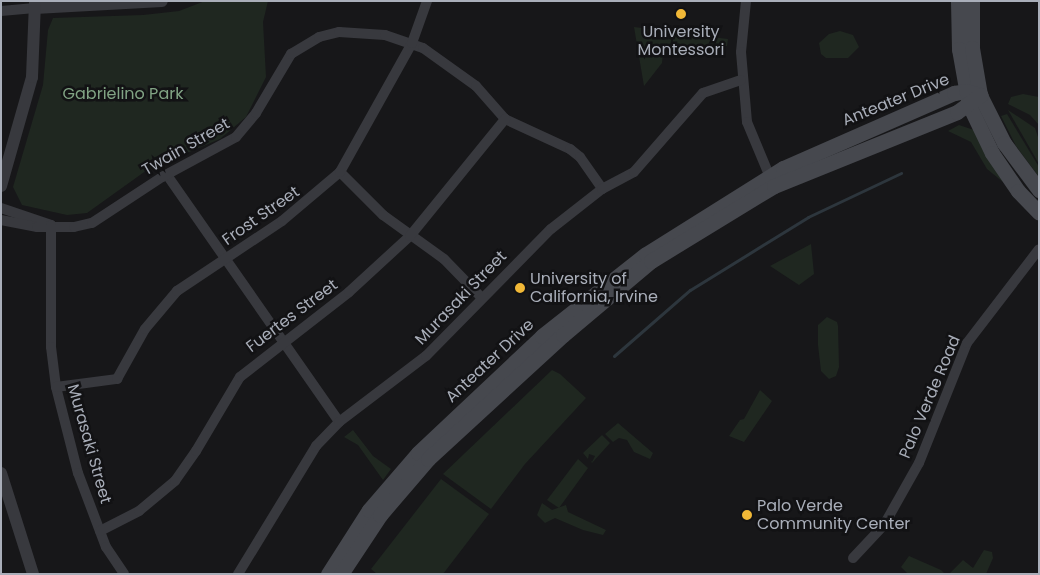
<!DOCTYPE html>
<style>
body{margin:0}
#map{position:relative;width:1040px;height:575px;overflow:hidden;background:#171719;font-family:Poppins,sans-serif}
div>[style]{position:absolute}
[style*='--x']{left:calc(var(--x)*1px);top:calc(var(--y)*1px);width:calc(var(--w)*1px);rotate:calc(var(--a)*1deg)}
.green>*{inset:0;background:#1f2720}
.stream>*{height:3px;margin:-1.5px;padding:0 1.5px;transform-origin:1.5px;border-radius:1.5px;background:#2d363d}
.minor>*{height:10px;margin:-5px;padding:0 5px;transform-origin:5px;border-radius:5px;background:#38393e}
.tertiary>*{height:12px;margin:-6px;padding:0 6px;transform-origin:6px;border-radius:6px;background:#38393e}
.secondary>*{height:15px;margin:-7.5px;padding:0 7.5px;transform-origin:7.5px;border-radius:7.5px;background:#46484e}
.dots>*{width:14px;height:14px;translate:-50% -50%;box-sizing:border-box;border:2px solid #121214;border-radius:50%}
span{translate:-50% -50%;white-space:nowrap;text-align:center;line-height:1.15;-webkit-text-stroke:5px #121214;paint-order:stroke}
.poi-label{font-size:16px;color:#a9aeb9}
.left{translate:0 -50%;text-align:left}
.park-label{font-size:16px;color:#81a484}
.street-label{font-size:16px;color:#a9aeb9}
.frame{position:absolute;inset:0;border:2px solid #a9aeb9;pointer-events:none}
</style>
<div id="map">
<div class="green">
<i style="clip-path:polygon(205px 1px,268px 1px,263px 22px,266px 77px,246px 117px,220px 139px,147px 170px,87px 213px,67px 215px,22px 205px,13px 187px,43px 85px,48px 30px,53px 18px,143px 15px,179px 11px)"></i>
<i style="clip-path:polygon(634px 27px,728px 39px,727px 46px,690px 46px,663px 53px,662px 63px,644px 86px)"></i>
<i style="clip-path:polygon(840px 31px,853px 35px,859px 47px,848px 58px,826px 58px,821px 54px,819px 43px,829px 34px)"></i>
<i style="clip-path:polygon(1023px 94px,1039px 97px,1039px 125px,1030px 115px,1008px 104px,1011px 97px)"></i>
<i style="clip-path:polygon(1008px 110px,1035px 128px,1039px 140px,1039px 164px)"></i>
<i style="clip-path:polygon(1007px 114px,1039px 167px,1039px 177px,1016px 146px,1001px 116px)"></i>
<i style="clip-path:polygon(959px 125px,974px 130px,1003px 182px,987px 169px,971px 142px,948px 131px)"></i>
<i style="clip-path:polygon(811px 244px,814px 274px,799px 285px,770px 266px)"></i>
<i style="clip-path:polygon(827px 317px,837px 322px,838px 326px,839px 367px,836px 376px,829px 379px,821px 371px,818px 345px,818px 325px)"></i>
<i style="clip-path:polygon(552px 370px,560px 374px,586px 398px,525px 464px,491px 509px,443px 474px)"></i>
<i style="clip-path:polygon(760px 390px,772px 401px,744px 442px,729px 436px,740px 420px,744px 419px)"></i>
<i style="clip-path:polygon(618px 423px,653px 453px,650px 459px,634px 452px,627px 440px,619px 438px,613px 442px,605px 434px)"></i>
<i style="clip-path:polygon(353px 430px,373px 456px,391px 469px,383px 480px,358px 445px,344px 437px)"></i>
<i style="clip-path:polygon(602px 435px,610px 443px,592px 463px,590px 460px,592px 462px,595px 456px,589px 454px,588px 459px,583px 453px)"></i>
<i style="clip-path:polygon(578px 459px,588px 468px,559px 508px,547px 500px)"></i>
<i style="clip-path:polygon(441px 479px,489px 514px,443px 574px,377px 574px,371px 569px)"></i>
<i style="clip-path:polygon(542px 503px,552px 510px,566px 505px,568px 512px,606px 530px,603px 535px,583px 530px,555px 518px,545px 523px,537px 515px)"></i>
<i style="clip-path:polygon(984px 550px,992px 552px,993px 558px,986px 574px,949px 574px,963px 560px,973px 568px)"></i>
<i style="clip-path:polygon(909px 556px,941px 570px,945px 574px,908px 574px,901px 567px)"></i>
</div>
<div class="stream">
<i style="--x:614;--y:356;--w:101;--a:-41"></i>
<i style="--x:690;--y:290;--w:139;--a:-31.7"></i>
<i style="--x:808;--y:217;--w:103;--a:-25.3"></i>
</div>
<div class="minor">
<i style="--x:746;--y:1;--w:51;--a:95.6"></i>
<i style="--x:741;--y:52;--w:70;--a:85.1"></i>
<i style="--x:747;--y:122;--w:65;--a:67.4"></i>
<i style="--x:1;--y:11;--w:34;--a:-5"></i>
<i style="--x:340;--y:172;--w:61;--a:45"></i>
<i style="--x:383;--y:215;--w:75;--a:35.8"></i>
<i style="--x:444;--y:259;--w:54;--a:45.7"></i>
<i style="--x:167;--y:175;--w:301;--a:55.1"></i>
<i style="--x:1;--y:208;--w:53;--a:18.8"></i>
<i style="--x:1;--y:220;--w:37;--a:11"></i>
<i style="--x:37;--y:227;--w:37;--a:0"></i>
<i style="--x:74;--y:227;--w:18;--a:-13"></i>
<i style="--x:92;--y:223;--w:84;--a:-33.3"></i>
<i style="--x:162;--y:177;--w:84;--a:-28.4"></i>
<i style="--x:236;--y:137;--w:31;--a:-50"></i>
<i style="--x:256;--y:113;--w:69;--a:-59.3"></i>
<i style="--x:291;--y:54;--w:33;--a:-31"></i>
<i style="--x:319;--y:37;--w:21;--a:-14"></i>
<i style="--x:339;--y:32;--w:46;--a:3.7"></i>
<i style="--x:385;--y:35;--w:40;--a:18.9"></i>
<i style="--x:423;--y:48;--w:65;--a:35.6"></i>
<i style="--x:476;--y:86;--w:44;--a:48.7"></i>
<i style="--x:505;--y:119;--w:72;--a:24.8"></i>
<i style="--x:570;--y:149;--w:13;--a:39"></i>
<i style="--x:580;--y:157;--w:39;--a:55"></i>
<i style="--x:51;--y:225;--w:122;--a:90"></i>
<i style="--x:51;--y:347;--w:40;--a:82.9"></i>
<i style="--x:56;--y:387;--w:89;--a:75.7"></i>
<i style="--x:78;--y:473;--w:79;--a:69.3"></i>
<i style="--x:106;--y:547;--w:32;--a:56"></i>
<i style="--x:56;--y:387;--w:62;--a:-7.5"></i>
<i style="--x:117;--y:379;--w:57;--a:-60.8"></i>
<i style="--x:145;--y:329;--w:50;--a:-49.9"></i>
<i style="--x:177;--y:291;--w:126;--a:-33.7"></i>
<i style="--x:282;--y:221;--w:76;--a:-40.2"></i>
<i style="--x:340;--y:172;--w:148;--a:-60.8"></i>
<i style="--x:412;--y:43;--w:45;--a:-70.3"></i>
<i style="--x:100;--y:531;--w:44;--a:-27.1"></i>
<i style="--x:139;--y:511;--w:47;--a:-39.8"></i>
<i style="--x:175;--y:481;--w:37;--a:-55"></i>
<i style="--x:196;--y:451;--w:86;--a:-59.3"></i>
<i style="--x:240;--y:377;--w:138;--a:-37.9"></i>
<i style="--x:349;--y:292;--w:83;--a:-42.6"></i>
<i style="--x:410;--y:236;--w:151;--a:-50.9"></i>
<i style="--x:853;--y:558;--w:45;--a:-46.8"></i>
<i style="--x:884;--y:525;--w:71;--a:-60.6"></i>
<i style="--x:919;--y:463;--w:129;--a:-68.2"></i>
<i style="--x:967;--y:343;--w:118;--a:-52.5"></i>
<i style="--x:238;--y:574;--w:150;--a:-58.6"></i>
<i style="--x:316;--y:446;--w:33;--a:-46"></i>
<i style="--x:339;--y:422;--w:109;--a:-37.2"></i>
<i style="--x:426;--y:356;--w:178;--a:-45.5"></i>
<i style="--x:551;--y:229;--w:65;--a:-38.1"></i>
<i style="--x:602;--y:189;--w:36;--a:-28"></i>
<i style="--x:634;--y:172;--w:105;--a:-48.9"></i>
<i style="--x:703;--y:93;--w:40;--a:-18.9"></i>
</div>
<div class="tertiary">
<i style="--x:35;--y:8;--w:127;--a:-3.2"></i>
<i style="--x:1;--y:186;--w:113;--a:-74.1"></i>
<i style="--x:32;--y:77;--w:76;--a:-87.7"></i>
<i style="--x:1;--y:473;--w:106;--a:72.4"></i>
</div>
<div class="secondary">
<i style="--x:958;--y:1;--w:48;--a:88.8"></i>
<i style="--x:959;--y:49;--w:57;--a:79.9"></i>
<i style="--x:969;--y:105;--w:53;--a:64.4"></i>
<i style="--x:992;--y:153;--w:46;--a:55.6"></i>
<i style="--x:1018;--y:191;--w:30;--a:46"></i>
<i style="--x:972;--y:1;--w:47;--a:90"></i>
<i style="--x:972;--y:48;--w:48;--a:80.3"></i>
<i style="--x:980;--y:95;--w:54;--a:63.4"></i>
<i style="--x:1004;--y:143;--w:59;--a:53.3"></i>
<i style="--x:328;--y:574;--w:76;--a:-57.4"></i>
<i style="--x:369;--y:510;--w:75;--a:-49.3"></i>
<i style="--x:418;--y:453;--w:170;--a:-43.3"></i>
<i style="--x:542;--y:336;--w:132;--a:-38.3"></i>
<i style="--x:646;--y:254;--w:162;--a:-32.1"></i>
<i style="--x:783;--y:168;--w:187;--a:-23.7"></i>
<i style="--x:954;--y:93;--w:12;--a:-9"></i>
<i style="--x:966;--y:91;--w:15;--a:16"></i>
<i style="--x:341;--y:574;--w:71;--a:-56.5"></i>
<i style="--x:380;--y:515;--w:74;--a:-49.4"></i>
<i style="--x:428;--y:459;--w:183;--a:-42.6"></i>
<i style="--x:563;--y:335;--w:115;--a:-40.1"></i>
<i style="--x:651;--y:261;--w:144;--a:-31.4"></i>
<i style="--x:774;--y:186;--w:197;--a:-22"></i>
<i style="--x:957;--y:112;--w:29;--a:-36"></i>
</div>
<div class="dots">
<i style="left:681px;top:14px;background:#f1b837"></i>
<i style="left:520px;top:288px;background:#f1b837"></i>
<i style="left:747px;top:515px;background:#f1b837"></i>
</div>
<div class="poi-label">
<span style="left:681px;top:41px">University<br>Montessori</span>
<span class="left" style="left:530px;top:288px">University of<br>California, Irvine</span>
<span class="left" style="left:757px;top:515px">Palo Verde<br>Community Center</span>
</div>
<div class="park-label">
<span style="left:123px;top:94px">Gabrielino Park</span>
</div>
<div class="street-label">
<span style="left:896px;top:100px;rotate:-22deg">Anteater Drive</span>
<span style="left:186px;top:147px;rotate:-30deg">Twain Street</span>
<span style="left:261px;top:216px;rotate:-35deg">Frost Street</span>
<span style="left:461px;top:298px;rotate:-46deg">Murasaki Street</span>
<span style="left:292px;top:316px;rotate:-37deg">Fuertes Street</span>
<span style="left:490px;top:361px;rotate:-43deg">Anteater Drive</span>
<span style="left:930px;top:397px;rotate:-67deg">Palo Verde Road</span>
<span style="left:89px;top:444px;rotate:74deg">Murasaki Street</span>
</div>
<div class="frame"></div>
</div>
